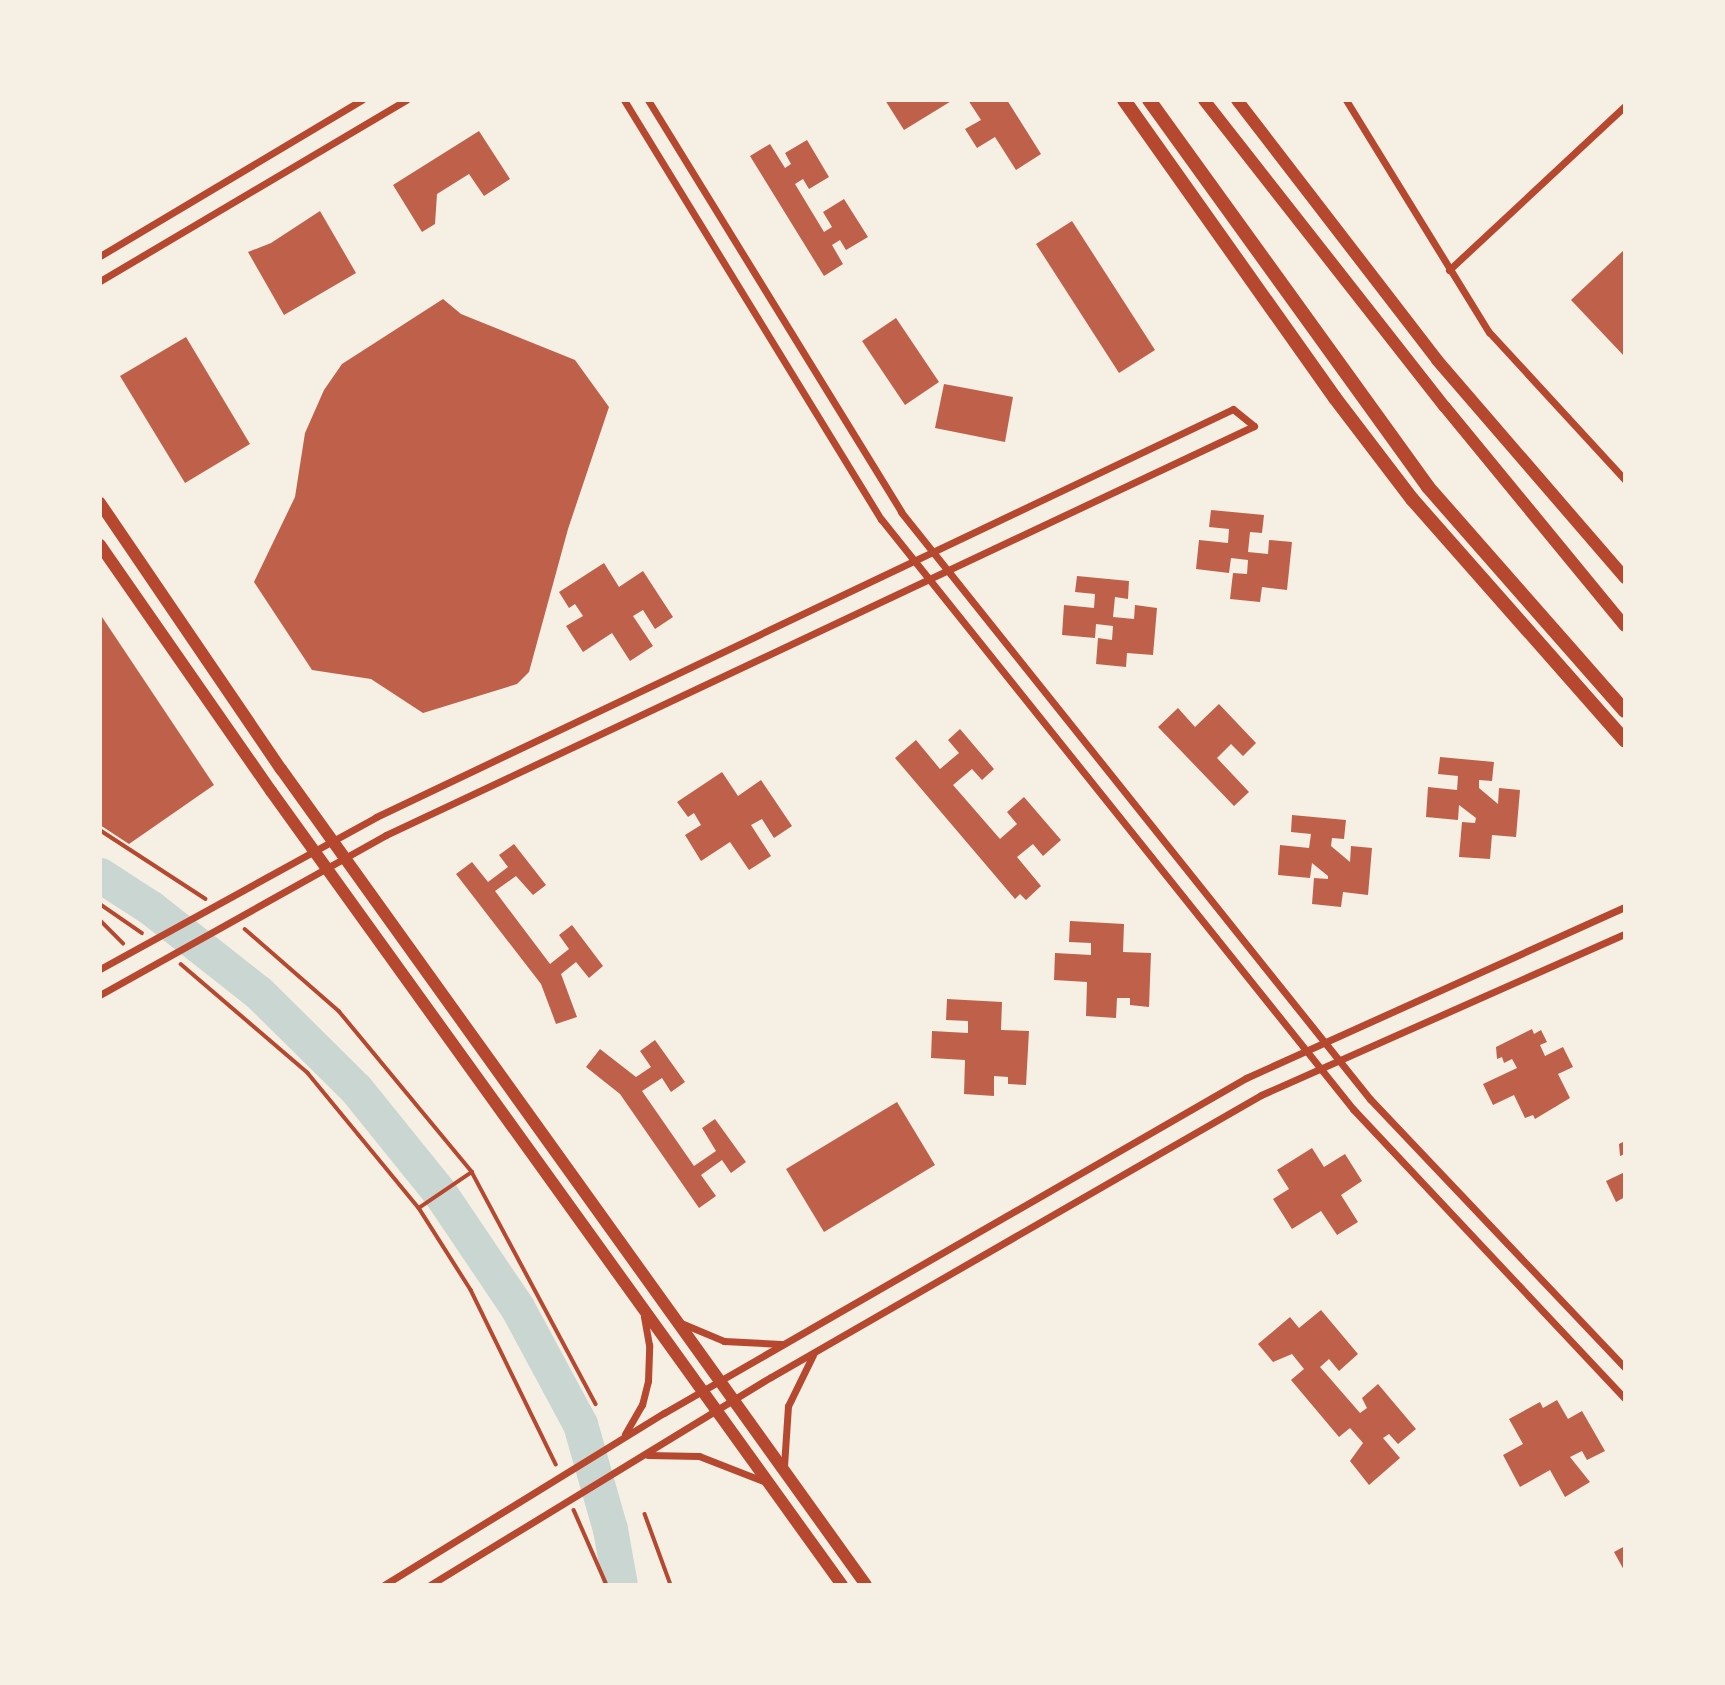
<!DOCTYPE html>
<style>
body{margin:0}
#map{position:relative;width:1725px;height:1685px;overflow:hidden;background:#f6efe4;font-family:Jost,sans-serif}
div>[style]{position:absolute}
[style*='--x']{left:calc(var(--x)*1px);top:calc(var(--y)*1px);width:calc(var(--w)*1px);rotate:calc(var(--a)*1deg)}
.river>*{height:35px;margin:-17.5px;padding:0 17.5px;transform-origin:17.5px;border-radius:17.5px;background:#c9d6d2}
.building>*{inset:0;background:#bf614a}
.path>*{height:3.5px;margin:-1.75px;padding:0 1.75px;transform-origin:1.75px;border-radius:1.75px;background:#b5482f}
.minor>*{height:7px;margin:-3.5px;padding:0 3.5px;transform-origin:3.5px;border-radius:3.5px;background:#b5482f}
.tertiary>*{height:12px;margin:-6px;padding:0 6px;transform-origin:6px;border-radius:6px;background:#b5482f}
.secondary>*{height:14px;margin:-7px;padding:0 7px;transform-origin:7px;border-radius:7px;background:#b5482f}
span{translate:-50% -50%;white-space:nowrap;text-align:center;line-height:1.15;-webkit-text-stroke:5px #f6efe4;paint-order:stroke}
.frame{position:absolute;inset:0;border:102px solid #f6efe4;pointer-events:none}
</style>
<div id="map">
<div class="river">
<i style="--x:100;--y:875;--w:61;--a:32.9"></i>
<i style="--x:151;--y:908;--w:137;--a:38.2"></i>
<i style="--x:259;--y:993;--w:136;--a:44.7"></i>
<i style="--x:356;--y:1089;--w:134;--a:51.1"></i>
<i style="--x:440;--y:1193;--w:138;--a:56"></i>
<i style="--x:517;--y:1307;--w:133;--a:61.7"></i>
<i style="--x:580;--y:1424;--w:109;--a:74.1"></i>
<i style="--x:610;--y:1529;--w:57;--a:79.9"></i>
</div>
<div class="building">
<i style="clip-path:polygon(885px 100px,953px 100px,904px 130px)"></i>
<i style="clip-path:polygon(968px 100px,1007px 100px,1041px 154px,1016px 170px,995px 137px,977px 148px,965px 129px,981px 120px)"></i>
<i style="clip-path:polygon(479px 131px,510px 179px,484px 196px,469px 174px,437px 194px,435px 224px,422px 232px,393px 185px)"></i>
<i style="clip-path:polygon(807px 140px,829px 177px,809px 189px,803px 179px,795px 184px,824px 232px,832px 227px,823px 212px,844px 199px,868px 237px,846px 250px,840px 240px,832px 245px,843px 264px,824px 276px,750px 156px,770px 144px,785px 168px,791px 164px,785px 153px)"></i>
<i style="clip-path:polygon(320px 211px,356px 273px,284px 315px,248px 252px,271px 243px)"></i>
<i style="clip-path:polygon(1072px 221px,1155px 350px,1119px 373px,1036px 244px)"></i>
<i style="clip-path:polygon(1625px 249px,1625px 357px,1571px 300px)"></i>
<i style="clip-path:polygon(443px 299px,461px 314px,575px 360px,609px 407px,568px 529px,529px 672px,517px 684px,423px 713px,371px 679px,312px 670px,254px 582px,295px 497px,305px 433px,324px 390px,342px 364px)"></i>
<i style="clip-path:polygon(896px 318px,939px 382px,905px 405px,862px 341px)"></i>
<i style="clip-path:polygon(186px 337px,250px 444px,185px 483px,120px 376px)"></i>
<i style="clip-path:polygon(944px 384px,1013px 397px,1005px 442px,935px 428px)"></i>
<i style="clip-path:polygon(1211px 510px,1264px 515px,1262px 533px,1250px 532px,1248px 552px,1268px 554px,1269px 540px,1292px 542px,1287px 590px,1262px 587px,1260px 602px,1230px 599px,1233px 573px,1247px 574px,1248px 560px,1231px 558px,1229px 573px,1196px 569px,1199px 540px,1228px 543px,1229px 529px,1209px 527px)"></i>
<i style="clip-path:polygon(604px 563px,619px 587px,643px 571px,673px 617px,655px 629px,643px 610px,633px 616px,653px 646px,630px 661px,612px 633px,583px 652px,566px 626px,583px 616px,575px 604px,569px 608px,559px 592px)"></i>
<i style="clip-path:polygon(1077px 576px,1129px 581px,1128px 599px,1115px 597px,1113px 617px,1134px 619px,1135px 605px,1157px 608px,1153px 655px,1127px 653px,1126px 667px,1096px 664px,1098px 638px,1112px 640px,1113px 626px,1096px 624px,1095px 638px,1062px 635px,1064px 605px,1094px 608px,1095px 594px,1075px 592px)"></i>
<i style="clip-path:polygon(100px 614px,214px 785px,129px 844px,100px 825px)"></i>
<i style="clip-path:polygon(1219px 704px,1256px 743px,1243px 756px,1231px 744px,1217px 758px,1249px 792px,1234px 806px,1158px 727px,1178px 708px,1195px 727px)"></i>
<i style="clip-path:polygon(960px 729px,994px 769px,982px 780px,972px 769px,953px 785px,1000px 839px,1017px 824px,1007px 812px,1024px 797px,1061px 840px,1043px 856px,1033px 844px,1017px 857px,1041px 886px,1026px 900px,1020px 894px,1015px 899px,895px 758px,916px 740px,940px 769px,959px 753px,948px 740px)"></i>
<i style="clip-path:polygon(1440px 757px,1494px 762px,1492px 781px,1479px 780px,1479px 788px,1498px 804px,1499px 788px,1520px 790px,1516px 837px,1492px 835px,1490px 859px,1459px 857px,1462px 822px,1475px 823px,1476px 818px,1459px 805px,1458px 820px,1426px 817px,1428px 787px,1457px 790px,1458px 776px,1438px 774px)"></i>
<i style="clip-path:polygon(722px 772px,738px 796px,761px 780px,792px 826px,774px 838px,762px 819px,751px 825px,771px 856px,749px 870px,730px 842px,701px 861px,685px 835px,701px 825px,694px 813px,688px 817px,677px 802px)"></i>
<i style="clip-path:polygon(1292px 815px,1346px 820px,1344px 839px,1332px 838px,1331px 846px,1350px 862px,1351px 846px,1372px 848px,1368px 895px,1343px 892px,1341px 907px,1312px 904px,1314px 878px,1328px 879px,1328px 876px,1312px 863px,1310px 878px,1278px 875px,1280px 845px,1309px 848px,1311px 834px,1291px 832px)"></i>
<i style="clip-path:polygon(514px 844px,546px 885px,533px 895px,516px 876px,495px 891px,550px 964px,569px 949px,559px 935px,572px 925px,603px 966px,589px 978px,576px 962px,561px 974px,577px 1017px,556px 1024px,541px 984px,456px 874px,472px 862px,488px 882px,508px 867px,499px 855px)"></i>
<i style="clip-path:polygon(1070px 921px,1124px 924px,1123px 952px,1151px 953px,1149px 1007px,1130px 1005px,1130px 998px,1117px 998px,1116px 1018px,1086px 1016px,1087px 982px,1054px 980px,1055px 953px,1091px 955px,1091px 943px,1069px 942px)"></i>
<i style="clip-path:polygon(947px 999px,1002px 1002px,1001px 1030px,1029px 1031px,1026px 1085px,1008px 1084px,1008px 1077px,994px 1076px,994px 1096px,964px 1094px,965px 1060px,931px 1058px,932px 1031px,968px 1033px,968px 1021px,946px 1020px)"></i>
<i style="clip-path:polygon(1532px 1029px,1534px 1034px,1541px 1030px,1547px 1042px,1540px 1045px,1545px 1056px,1563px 1047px,1573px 1067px,1558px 1074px,1570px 1098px,1535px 1119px,1533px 1115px,1525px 1118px,1514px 1095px,1493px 1105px,1483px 1084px,1517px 1068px,1512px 1059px,1504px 1063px,1502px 1057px,1497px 1059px,1496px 1047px)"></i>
<i style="clip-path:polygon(655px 1040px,685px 1082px,671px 1092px,662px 1078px,642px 1091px,694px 1166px,716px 1151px,702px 1128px,715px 1119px,746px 1162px,731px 1173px,722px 1160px,701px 1175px,716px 1196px,699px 1208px,620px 1094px,586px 1067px,600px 1049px,636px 1077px,651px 1067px,640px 1051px)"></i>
<i style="clip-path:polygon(897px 1102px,935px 1165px,824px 1232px,786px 1169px)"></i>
<i style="clip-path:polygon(1625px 1141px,1625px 1154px,1620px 1156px,1619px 1144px)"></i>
<i style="clip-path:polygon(1312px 1148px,1324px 1167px,1345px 1154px,1362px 1181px,1341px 1195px,1358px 1222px,1337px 1235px,1321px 1211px,1292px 1229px,1273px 1199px,1289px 1189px,1277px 1170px)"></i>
<i style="clip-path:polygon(1625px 1172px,1625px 1197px,1616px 1202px,1606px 1181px)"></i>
<i style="clip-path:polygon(1321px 1310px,1358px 1354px,1339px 1371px,1329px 1359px,1320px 1367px,1360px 1413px,1367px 1408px,1362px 1398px,1378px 1384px,1416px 1429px,1398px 1444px,1389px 1434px,1383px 1438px,1400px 1458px,1369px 1485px,1350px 1461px,1363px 1443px,1350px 1428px,1339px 1437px,1291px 1380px,1304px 1369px,1292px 1354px,1273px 1362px,1258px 1344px,1290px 1317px,1299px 1328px)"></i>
<i style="clip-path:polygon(1557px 1400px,1568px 1419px,1582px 1411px,1605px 1451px,1587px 1460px,1582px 1451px,1570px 1457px,1590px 1482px,1565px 1497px,1550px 1470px,1520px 1487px,1503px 1455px,1523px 1444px,1509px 1419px,1540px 1402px,1543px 1408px)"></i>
<i style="clip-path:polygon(1625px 1546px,1625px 1572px,1614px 1552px)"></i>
</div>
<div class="path">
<i style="--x:100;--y:830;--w:126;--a:33.1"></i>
<i style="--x:100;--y:904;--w:51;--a:34.6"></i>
<i style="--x:100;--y:920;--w:33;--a:45"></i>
<i style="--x:245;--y:929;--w:125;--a:41.1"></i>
<i style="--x:339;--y:1011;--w:209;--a:50.4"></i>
<i style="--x:472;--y:1172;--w:263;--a:61.9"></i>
<i style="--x:181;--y:964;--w:167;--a:40.6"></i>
<i style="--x:308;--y:1073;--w:175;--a:50.6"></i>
<i style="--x:419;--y:1208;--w:97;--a:57.6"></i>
<i style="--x:471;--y:1290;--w:194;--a:64"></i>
<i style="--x:419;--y:1208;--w:64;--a:-34.2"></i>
<i style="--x:574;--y:1510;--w:82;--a:66.3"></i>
<i style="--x:645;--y:1514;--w:76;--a:69.9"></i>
</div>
<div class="minor">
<i style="--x:624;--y:100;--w:492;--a:58.5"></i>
<i style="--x:881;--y:519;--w:756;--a:51.34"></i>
<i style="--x:1353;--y:1109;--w:398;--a:46.8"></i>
<i style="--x:648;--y:100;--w:483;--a:58.4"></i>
<i style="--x:901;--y:512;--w:751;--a:51.38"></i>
<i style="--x:1370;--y:1099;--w:371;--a:46.5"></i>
<i style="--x:1346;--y:100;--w:273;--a:58.4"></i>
<i style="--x:1489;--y:332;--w:201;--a:47.4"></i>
<i style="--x:100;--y:256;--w:305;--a:-30.8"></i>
<i style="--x:1449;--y:270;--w:241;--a:-43"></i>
<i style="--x:100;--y:281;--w:356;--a:-30.6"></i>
<i style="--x:100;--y:969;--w:315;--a:-28.8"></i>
<i style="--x:376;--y:817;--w:949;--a:-25.46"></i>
<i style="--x:1233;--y:409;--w:27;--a:39"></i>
<i style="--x:1254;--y:426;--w:960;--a:154.77"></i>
<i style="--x:386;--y:835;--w:328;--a:150.8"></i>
<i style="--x:681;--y:1323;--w:47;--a:22.7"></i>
<i style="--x:724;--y:1341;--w:57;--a:3"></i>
<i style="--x:625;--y:1434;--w:34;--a:-60"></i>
<i style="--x:642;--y:1405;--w:25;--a:-76"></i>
<i style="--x:648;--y:1381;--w:36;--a:-88"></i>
<i style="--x:649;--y:1345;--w:29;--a:-100"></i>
<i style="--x:648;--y:1455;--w:51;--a:1.1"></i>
<i style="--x:699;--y:1456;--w:69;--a:21.3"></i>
<i style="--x:784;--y:1466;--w:60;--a:-86.2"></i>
<i style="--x:788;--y:1406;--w:57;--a:-63.9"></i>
<i style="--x:384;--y:1585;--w:329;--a:-31.6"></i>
<i style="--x:664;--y:1413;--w:672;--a:-29.92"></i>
<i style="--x:1246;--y:1078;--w:416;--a:-24.3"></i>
<i style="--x:430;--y:1585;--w:399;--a:-31.4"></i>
<i style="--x:771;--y:1377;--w:565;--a:-29.92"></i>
<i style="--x:1261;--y:1095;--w:398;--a:-23.9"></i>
</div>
<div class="tertiary">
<i style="--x:1204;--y:100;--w:390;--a:51.9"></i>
<i style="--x:1445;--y:407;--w:283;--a:50.6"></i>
<i style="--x:1237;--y:100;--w:328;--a:52.4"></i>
<i style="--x:1437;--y:360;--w:288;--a:49.2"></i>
<i style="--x:100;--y:503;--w:322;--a:55.8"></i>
<i style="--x:281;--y:769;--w:1004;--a:54.36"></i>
<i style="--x:100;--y:545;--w:300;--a:55.2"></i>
<i style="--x:271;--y:791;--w:978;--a:54.28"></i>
</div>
<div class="secondary">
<i style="--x:1124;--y:100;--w:365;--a:54.7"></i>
<i style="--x:1335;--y:398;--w:127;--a:52.7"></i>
<i style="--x:1412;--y:499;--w:322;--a:48.6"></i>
<i style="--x:1149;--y:100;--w:477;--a:54.2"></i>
<i style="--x:1428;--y:487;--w:298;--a:48.7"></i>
</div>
<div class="frame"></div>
</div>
